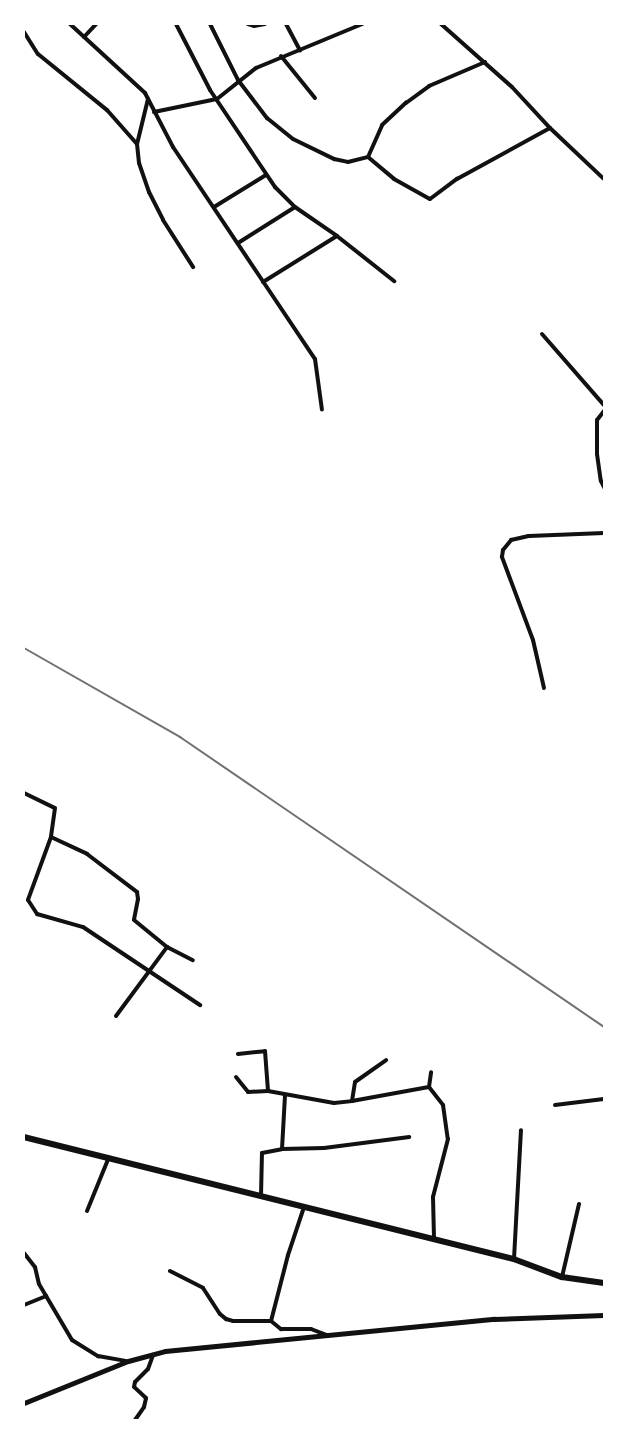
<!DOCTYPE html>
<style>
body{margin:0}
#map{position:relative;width:628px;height:1444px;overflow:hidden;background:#fff;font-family:Overpass,sans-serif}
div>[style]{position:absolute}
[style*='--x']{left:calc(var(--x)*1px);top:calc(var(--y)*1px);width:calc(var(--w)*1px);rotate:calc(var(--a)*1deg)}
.minor>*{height:4px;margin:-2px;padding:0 2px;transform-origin:2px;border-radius:2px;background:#111}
.tertiary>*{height:5px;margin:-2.5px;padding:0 2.5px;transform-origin:2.5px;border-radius:2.5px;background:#111}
.secondary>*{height:5.5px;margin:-2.75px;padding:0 2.75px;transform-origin:2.75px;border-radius:2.75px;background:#111}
.rail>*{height:2px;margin:-1px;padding:0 1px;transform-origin:1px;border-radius:1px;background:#707070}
span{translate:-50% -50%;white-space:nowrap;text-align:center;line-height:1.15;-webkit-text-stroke:4px #fff;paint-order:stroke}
.frame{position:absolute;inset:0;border:25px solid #fff;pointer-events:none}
</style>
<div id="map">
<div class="minor">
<i style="--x:70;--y:24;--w:102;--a:42.6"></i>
<i style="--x:145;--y:93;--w:61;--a:62.6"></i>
<i style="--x:173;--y:147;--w:255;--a:56.2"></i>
<i style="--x:315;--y:359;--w:51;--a:82.2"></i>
<i style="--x:176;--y:24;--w:74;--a:62.7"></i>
<i style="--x:210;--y:90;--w:117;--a:56.2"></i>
<i style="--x:275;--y:187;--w:28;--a:45"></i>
<i style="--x:295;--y:207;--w:51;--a:34.6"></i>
<i style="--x:337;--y:236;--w:73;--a:38.3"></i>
<i style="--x:210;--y:24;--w:63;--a:63.4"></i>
<i style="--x:238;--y:80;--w:48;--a:52.7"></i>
<i style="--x:267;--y:118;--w:33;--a:39"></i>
<i style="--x:293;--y:139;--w:46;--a:26"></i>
<i style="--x:334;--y:159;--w:14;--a:12"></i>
<i style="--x:348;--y:162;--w:21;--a:-14"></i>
<i style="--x:368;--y:157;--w:34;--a:40"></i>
<i style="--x:394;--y:179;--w:41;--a:29.1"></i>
<i style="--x:430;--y:199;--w:34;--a:-37"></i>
<i style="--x:457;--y:179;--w:106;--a:-28.7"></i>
<i style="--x:248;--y:24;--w:6;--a:18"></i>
<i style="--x:254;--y:26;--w:11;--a:-10"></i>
<i style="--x:286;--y:24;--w:30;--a:62"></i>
<i style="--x:441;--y:24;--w:95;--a:41.6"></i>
<i style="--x:512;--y:87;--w:56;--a:47.2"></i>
<i style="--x:550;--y:128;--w:74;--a:43.4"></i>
<i style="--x:24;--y:32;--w:26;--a:58"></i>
<i style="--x:38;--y:54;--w:89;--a:39.1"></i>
<i style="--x:107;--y:110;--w:45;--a:48.6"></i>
<i style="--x:84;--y:37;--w:18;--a:-47"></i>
<i style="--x:281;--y:56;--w:54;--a:51"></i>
<i style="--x:148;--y:99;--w:46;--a:103.7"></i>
<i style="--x:137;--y:144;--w:19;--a:84"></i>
<i style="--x:139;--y:163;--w:31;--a:71"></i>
<i style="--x:149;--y:192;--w:31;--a:63"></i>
<i style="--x:163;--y:220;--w:56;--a:57.4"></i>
<i style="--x:154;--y:112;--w:64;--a:-11.7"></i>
<i style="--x:217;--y:99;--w:50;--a:-38.5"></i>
<i style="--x:256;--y:68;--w:115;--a:-22.5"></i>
<i style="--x:368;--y:157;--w:35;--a:-66"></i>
<i style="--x:382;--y:125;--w:33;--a:-43"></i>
<i style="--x:406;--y:103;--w:29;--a:-36"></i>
<i style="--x:429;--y:86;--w:61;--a:-23.2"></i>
<i style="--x:214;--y:207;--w:61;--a:-31.6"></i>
<i style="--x:238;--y:243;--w:67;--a:-32.3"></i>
<i style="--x:263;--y:282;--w:87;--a:-31.9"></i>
<i style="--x:542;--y:334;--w:94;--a:48.9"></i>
<i style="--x:604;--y:411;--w:11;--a:128"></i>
<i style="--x:597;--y:420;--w:34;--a:90"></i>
<i style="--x:597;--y:454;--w:27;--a:82"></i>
<i style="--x:601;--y:481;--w:7;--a:63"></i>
<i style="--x:544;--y:688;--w:49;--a:-102.9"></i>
<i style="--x:533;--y:640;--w:89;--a:-110.5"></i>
<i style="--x:502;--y:557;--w:7;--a:-82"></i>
<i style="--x:503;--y:550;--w:13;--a:-51"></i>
<i style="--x:511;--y:540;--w:18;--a:-13"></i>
<i style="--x:529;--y:536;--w:75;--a:-2.3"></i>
<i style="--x:24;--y:793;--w:34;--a:26"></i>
<i style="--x:55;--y:808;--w:29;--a:98"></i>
<i style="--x:51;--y:837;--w:67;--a:110.1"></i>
<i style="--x:28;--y:900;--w:17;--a:57"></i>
<i style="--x:37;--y:914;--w:48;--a:15.8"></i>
<i style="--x:83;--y:927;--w:141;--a:33.7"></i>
<i style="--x:51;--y:837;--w:40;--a:25"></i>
<i style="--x:87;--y:854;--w:63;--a:37.2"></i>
<i style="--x:137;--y:892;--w:7;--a:82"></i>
<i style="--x:138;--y:899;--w:21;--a:101"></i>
<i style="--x:134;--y:920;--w:43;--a:39.3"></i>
<i style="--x:167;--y:947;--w:29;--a:27"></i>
<i style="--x:116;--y:1016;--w:86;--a:-53.5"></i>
<i style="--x:238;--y:1054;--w:27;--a:-6"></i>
<i style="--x:265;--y:1051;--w:40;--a:85.7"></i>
<i style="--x:236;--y:1077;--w:19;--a:51"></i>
<i style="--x:248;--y:1092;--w:20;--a:-3"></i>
<i style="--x:268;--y:1091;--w:67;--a:10.3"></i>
<i style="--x:334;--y:1103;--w:18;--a:-6"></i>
<i style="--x:352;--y:1101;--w:19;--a:-81"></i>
<i style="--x:355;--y:1082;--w:38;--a:-35"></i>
<i style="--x:429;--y:1087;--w:23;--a:52"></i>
<i style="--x:443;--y:1105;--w:34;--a:82"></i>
<i style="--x:448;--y:1139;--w:60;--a:104.5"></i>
<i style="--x:433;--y:1197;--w:42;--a:88.6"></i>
<i style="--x:352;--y:1101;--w:78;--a:-10.3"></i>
<i style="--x:429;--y:1087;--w:15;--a:-82"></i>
<i style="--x:555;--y:1105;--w:49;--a:-7"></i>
<i style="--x:282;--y:1149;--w:54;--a:-86.8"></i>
<i style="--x:261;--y:1196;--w:43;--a:-88.7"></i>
<i style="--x:262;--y:1153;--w:20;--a:-11"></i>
<i style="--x:282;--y:1149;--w:42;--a:-1.4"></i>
<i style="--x:324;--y:1148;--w:86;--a:-7.4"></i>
<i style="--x:304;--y:1207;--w:51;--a:108.4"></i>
<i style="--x:288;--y:1255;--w:68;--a:104.4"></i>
<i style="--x:271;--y:1321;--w:13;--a:39"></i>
<i style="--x:281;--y:1329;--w:30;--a:0"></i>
<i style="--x:311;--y:1329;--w:17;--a:21"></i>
<i style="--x:87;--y:1211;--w:58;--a:-67.8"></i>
<i style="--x:24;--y:1253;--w:18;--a:52"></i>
<i style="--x:35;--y:1267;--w:17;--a:77"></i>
<i style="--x:39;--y:1284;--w:65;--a:59.5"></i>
<i style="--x:72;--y:1340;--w:31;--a:32"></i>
<i style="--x:98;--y:1356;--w:28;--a:10"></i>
<i style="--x:514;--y:1259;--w:129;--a:-86.9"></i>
<i style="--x:170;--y:1271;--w:37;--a:27"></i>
<i style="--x:203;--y:1288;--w:31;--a:57"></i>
<i style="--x:220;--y:1314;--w:8;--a:40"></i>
<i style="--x:226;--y:1319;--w:7;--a:16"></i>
<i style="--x:233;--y:1321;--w:38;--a:0"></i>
<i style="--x:562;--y:1277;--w:75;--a:-76.9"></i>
<i style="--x:24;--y:1305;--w:24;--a:-22"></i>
<i style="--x:135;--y:1420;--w:16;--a:-55"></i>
<i style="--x:144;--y:1407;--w:9;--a:-77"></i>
<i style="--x:146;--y:1398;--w:16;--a:-137"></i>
<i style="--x:134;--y:1387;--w:5;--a:-79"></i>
<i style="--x:135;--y:1382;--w:18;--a:-45"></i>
<i style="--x:148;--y:1369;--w:15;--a:-70"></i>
</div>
<div class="tertiary">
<i style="--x:24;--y:1403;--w:112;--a:-22"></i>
<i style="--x:128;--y:1361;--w:38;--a:-15"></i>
<i style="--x:165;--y:1351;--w:331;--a:-5.6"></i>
<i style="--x:494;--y:1319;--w:110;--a:-2.1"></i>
</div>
<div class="secondary">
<i style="--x:24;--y:1137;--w:505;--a:13.98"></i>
<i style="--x:514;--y:1259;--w:51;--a:20.6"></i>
<i style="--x:562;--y:1277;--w:42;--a:8.1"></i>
</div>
<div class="rail">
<i style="--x:24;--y:648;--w:180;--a:29.7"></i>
<i style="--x:180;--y:737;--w:514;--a:34.37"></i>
</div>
<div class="frame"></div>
</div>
